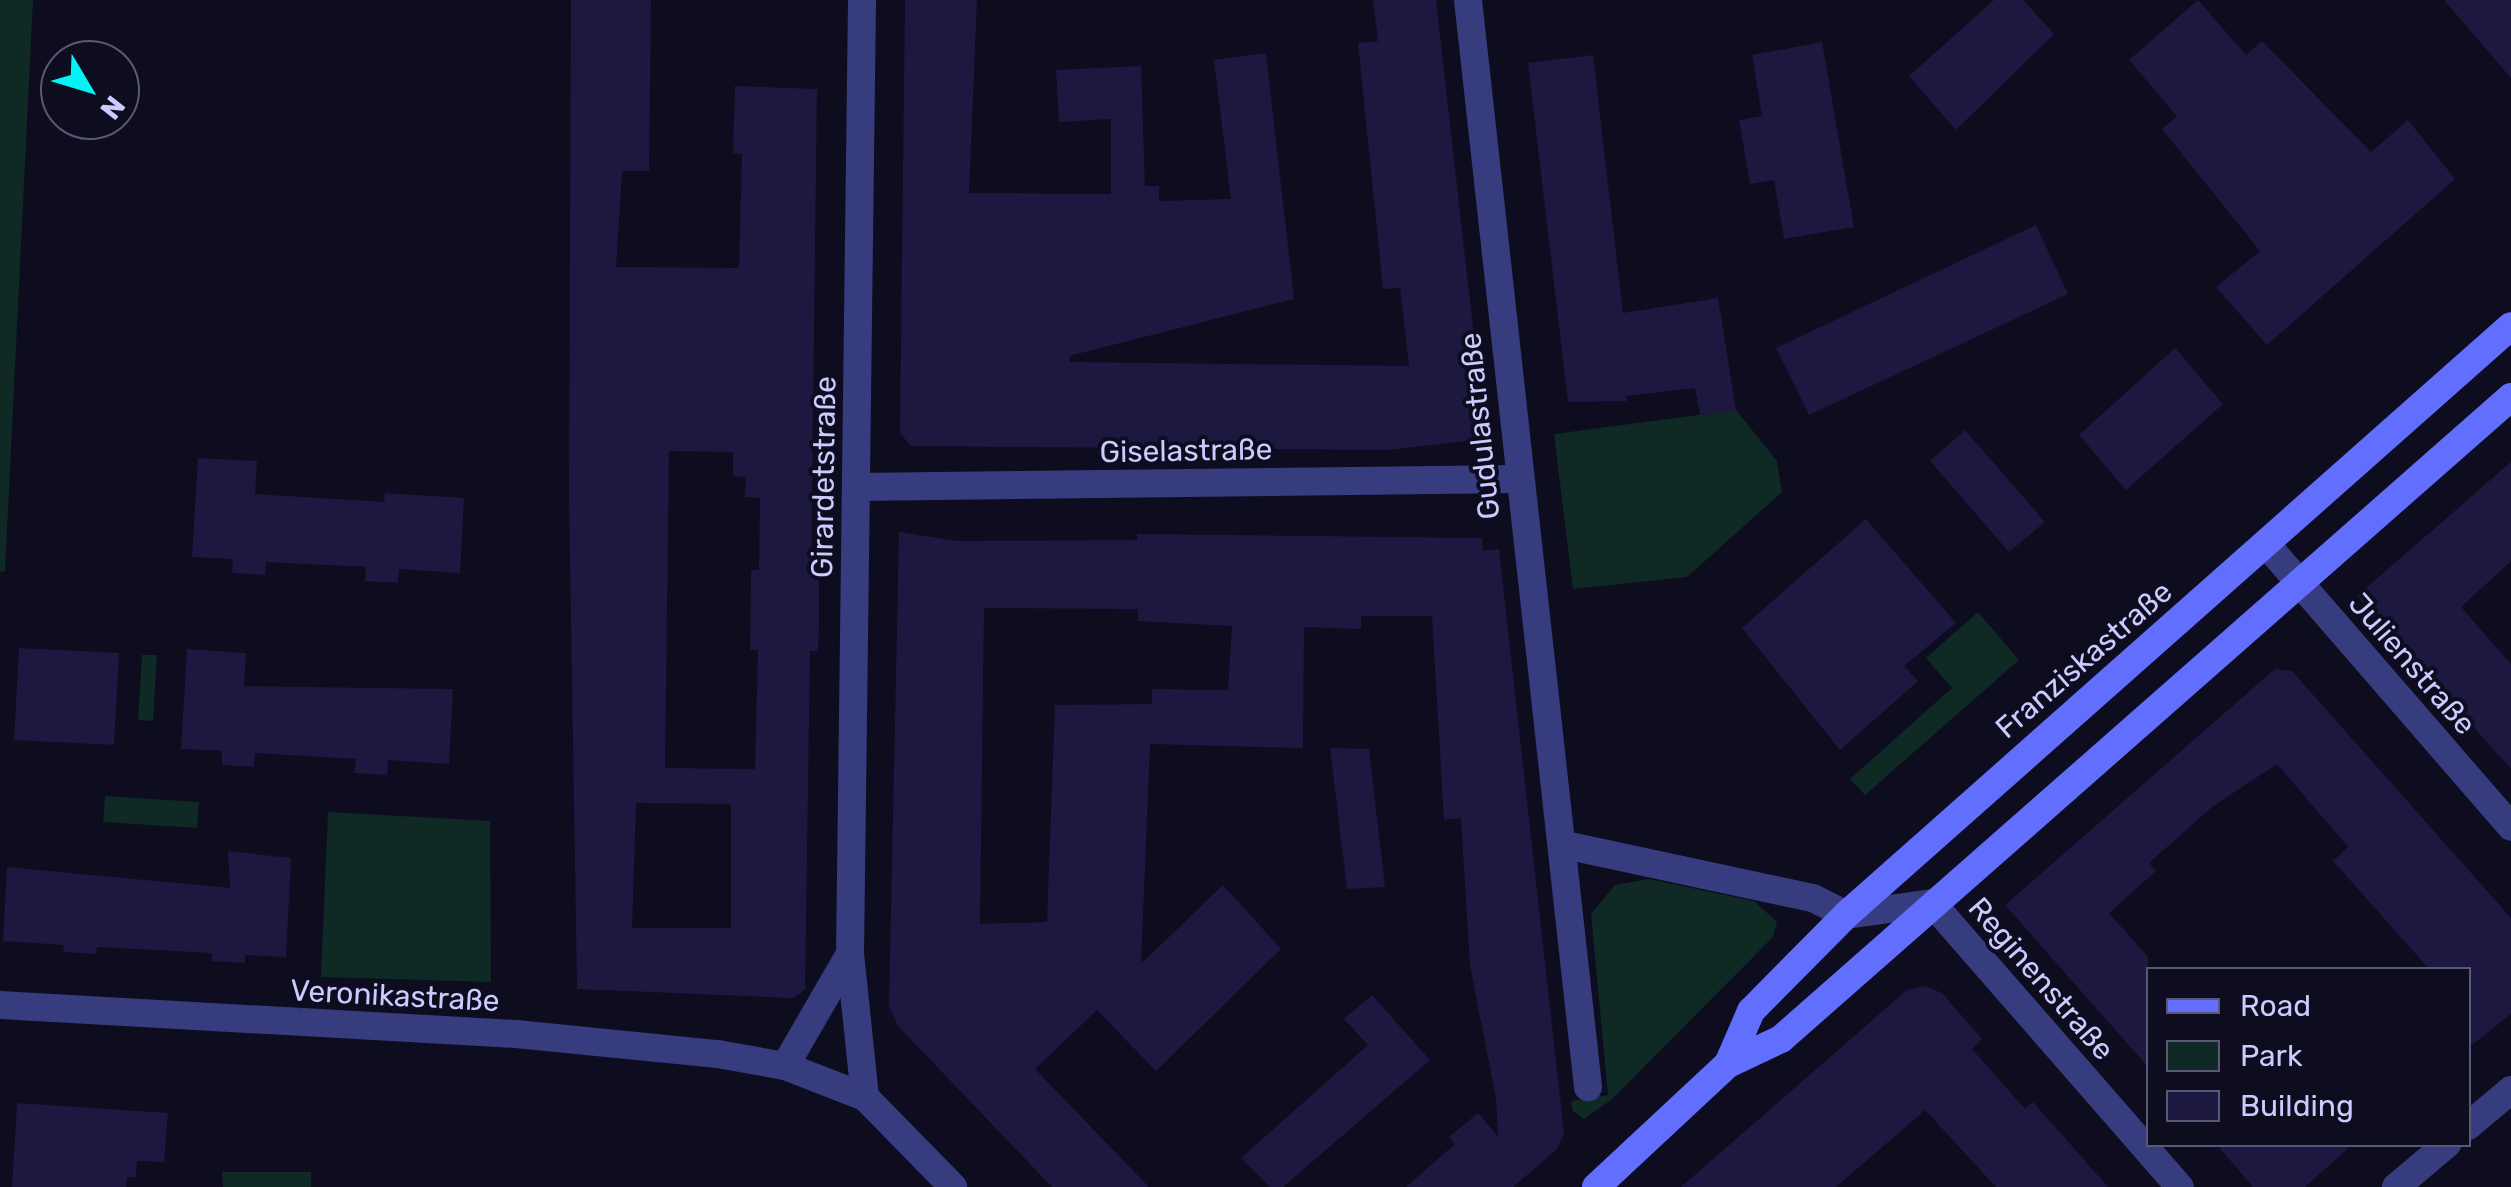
<!DOCTYPE html>
<meta charset="utf-8">
<style>
body{margin:0}
#map{position:relative;width:2511px;height:1187px;overflow:hidden;background:#0e0c1f;font-family:Rubik,sans-serif}
div>[style]{position:absolute}
[style*='--x']{left:calc(var(--x)*1px);top:calc(var(--y)*1px);width:calc(var(--w)*1px);rotate:calc(var(--a)*1deg)}
.green>*{inset:0;background:#0f2925}
.building>*{inset:0;background:#1c1840}
.minor>*{height:28px;margin:-14px;padding:0 14px;transform-origin:14px;border-radius:14px;background:#373c7e}
.secondary>*{height:28px;margin:-14px;padding:0 14px;transform-origin:14px;border-radius:14px;background:#626efe}
span{translate:-50% -50%;white-space:nowrap;text-align:center;line-height:1.15;-webkit-text-stroke:8px #0e0c1f;paint-order:stroke}
.street-label{font-size:30px;color:#cbcbff}
.legend{position:absolute;left:2146px;top:967px;width:325px;height:180px;box-sizing:border-box;background:#0e0c1f;border:2px solid #5a5879;margin:0;padding:12px 18px;list-style:none;font-size:30px;color:#cbcbff}
.legend li{display:flex;align-items:center;gap:20px;height:50px}
.legend b{width:50px;border:2px solid #5a5879}
.north{position:absolute;left:40px;top:40px;width:100px;height:100px;box-sizing:border-box;background:#0e0c1f;border:2px solid #5a5879;border-radius:50%;rotate:128deg;font-size:28px;font-weight:700;line-height:40px;text-align:center;color:#cbcbff}
.north::after{content:'';display:block;margin:auto;width:35px;height:45px;background:#01f4f4;clip-path:polygon(50% 0,100% 100%,50% 72%,0 100%)}
</style>
<div id="map">
<div class="green">
<i style="clip-path:polygon(0 0,33px 0,5px 571px,0 572px)"></i>
<i style="clip-path:polygon(1736px 410px,1777px 461px,1782px 492px,1687px 577px,1573px 589px,1554px 434px)"></i>
<i style="clip-path:polygon(1978px 612px,2019px 660px,1865px 795px,1850px 779px,1952px 688px,1926px 658px)"></i>
<i style="clip-path:polygon(142px 655px,157px 655px,153px 721px,138px 720px)"></i>
<i style="clip-path:polygon(105px 796px,199px 802px,197px 828px,103px 822px)"></i>
<i style="clip-path:polygon(328px 812px,490px 821px,491px 982px,321px 977px)"></i>
<i style="clip-path:polygon(1649px 879px,1754px 901px,1777px 922px,1773px 937px,1611px 1100px,1584px 1119px,1572px 1110px,1572px 1101px,1608px 1095px,1591px 914px,1615px 885px)"></i>
<i style="clip-path:polygon(222px 1172px,311px 1172px,311px 1187px,223px 1187px)"></i>
</div>
<div class="building">
<i style="clip-path:polygon(evenodd,571px 0,651px 0,649px 171px,622px 171px,616px 267px,739px 268px,742px 154px,733px 153px,735px 86px,817px 89px,811px 570px,819px 570px,819px 625px,818px 651px,810px 651px,805px 989px,794px 998px,577px 989px,569px 496px,571px 0,669px 451px,733px 452px,733px 476px,746px 477px,745px 497px,760px 498px,759px 570px,751px 570px,750px 650px,758px 650px,755px 769px,665px 768px,669px 451px,571px 0,636px 803px,731px 804px,731px 928px,632px 928px,636px 803px)"></i>
<i style="clip-path:polygon(905px 0,977px 0,969px 193px,1111px 194px,1111px 119px,1059px 122px,1056px 70px,1141px 66px,1145px 186px,1159px 186px,1159px 201px,1231px 199px,1214px 60px,1266px 53px,1294px 299px,1069px 356px,1070px 362px,1409px 366px,1400px 288px,1383px 289px,1358px 43px,1378px 41px,1373px 0,1436px 0,1484px 425px,1475px 440px,1388px 450px,911px 446px,900px 433px)"></i>
<i style="clip-path:polygon(1994px 0,2023px 0,2054px 34px,1956px 130px,1909px 76px)"></i>
<i style="clip-path:polygon(2198px 0,2246px 55px,2262px 41px,2371px 152px,2408px 120px,2455px 179px,2267px 345px,2216px 287px,2260px 251px,2162px 129px,2177px 116px,2129px 60px)"></i>
<i style="clip-path:polygon(2444px 0,2511px 0,2511px 78px,2480px 42px)"></i>
<i style="clip-path:polygon(1822px 42px,1854px 227px,1784px 239px,1774px 180px,1750px 184px,1739px 120px,1762px 116px,1752px 55px)"></i>
<i style="clip-path:polygon(1593px 55px,1623px 313px,1718px 298px,1736px 410px,1700px 415px,1695px 388px,1626px 396px,1627px 401px,1568px 402px,1528px 63px)"></i>
<i style="clip-path:polygon(2036px 225px,2068px 294px,1809px 415px,1776px 348px)"></i>
<i style="clip-path:polygon(2175px 348px,2223px 404px,2126px 490px,2079px 435px)"></i>
<i style="clip-path:polygon(1965px 430px,2045px 522px,2009px 552px,1930px 461px)"></i>
<i style="clip-path:polygon(198px 458px,257px 461px,255px 494px,384px 502px,385px 493px,464px 498px,460px 573px,399px 569px,398px 583px,365px 581px,366px 567px,266px 562px,265px 575px,232px 573px,233px 559px,192px 557px)"></i>
<i style="clip-path:polygon(2511px 462px,2511px 561px,2461px 607px,2511px 664px,2511px 769px,2357px 596px)"></i>
<i style="clip-path:polygon(1866px 519px,1956px 623px,1904px 666px,1918px 681px,1840px 750px,1742px 628px)"></i>
<i style="clip-path:polygon(evenodd,899px 532px,957px 541px,1137px 540px,1137px 534px,1482px 538px,1483px 551px,1499px 549px,1564px 1133px,1557px 1149px,1513px 1187px,1406px 1187px,1455px 1144px,1449px 1137px,1478px 1113px,1498px 1136px,1496px 1098px,1470px 966px,1461px 818px,1444px 820px,1432px 616px,1361px 616px,1361px 629px,1304px 627px,1303px 748px,1150px 744px,1141px 964px,1223px 885px,1281px 949px,1156px 1071px,1097px 1010px,1035px 1069px,1149px 1187px,1052px 1187px,898px 1026px,889px 1006px,899px 532px,984px 608px,1138px 609px,1138px 621px,1232px 626px,1228px 690px,1152px 689px,1152px 704px,1055px 705px,1047px 922px,980px 924px,984px 608px)"></i>
<i style="clip-path:polygon(19px 648px,119px 653px,114px 745px,14px 740px)"></i>
<i style="clip-path:polygon(187px 649px,246px 653px,244px 686px,453px 689px,449px 764px,388px 760px,387px 775px,354px 773px,356px 759px,255px 753px,254px 767px,222px 765px,222px 751px,181px 749px)"></i>
<i style="clip-path:polygon(2275px 669px,2292px 671px,2511px 918px,2511px 1014px,2468px 1048px,2468px 970px,2430px 970px,2333px 861px,2348px 847px,2277px 764px,2212px 807px,2149px 863px,2156px 871px,2109px 913px,2148px 957px,2148px 1067px,2005px 905px)"></i>
<i style="clip-path:polygon(1330px 748px,1369px 749px,1385px 887px,1347px 889px)"></i>
<i style="clip-path:polygon(228px 851px,291px 858px,286px 957px,245px 955px,245px 963px,212px 961px,212px 953px,97px 947px,96px 954px,63px 952px,64px 945px,3px 941px,7px 867px,230px 888px)"></i>
<i style="clip-path:polygon(1925px 986px,1942px 993px,1982px 1039px,1972px 1049px,2025px 1109px,2033px 1102px,2108px 1187px,1996px 1187px,1925px 1110px,1836px 1187px,1681px 1187px,1907px 990px)"></i>
<i style="clip-path:polygon(1372px 995px,1430px 1060px,1283px 1187px,1270px 1187px,1241px 1158px,1368px 1045px,1344px 1019px)"></i>
<i style="clip-path:polygon(17px 1103px,168px 1113px,164px 1162px,137px 1161px,136px 1177px,127px 1177px,126px 1187px,12px 1187px)"></i>
<i style="clip-path:polygon(2216px 1144px,2353px 1144px,2305px 1187px,2253px 1187px)"></i>
</div>
<div class="minor">
<i style="--x:862;--y:0;--w:954;--a:90.72"></i>
<i style="--x:850;--y:954;--w:144;--a:84"></i>
<i style="--x:1468;--y:0;--w:1094;--a:83.7"></i>
<i style="--x:856;--y:487;--w:661;--a:-0.69"></i>
<i style="--x:2266;--y:544;--w:374;--a:49.1"></i>
<i style="--x:1565;--y:845;--w:254;--a:12.1"></i>
<i style="--x:1813;--y:898;--w:37;--a:27"></i>
<i style="--x:1846;--y:915;--w:87;--a:-7.9"></i>
<i style="--x:1932;--y:903;--w:377;--a:48.9"></i>
<i style="--x:0;--y:1005;--w:517;--a:3.22"></i>
<i style="--x:516;--y:1034;--w:203;--a:5.7"></i>
<i style="--x:718;--y:1054;--w:68;--a:10.2"></i>
<i style="--x:785;--y:1066;--w:86;--a:21.2"></i>
<i style="--x:865;--y:1097;--w:126;--a:45.6"></i>
<i style="--x:785;--y:1066;--w:129;--a:-59.9"></i>
<i style="--x:2468;--y:1126;--w:56;--a:-39.9"></i>
<i style="--x:2396;--y:1187;--w:67;--a:-40.1"></i>
</div>
<div class="secondary">
<i style="--x:1728;--y:1064;--w:58;--a:-66.5"></i>
<i style="--x:1751;--y:1011;--w:135;--a:-45.3"></i>
<i style="--x:1846;--y:915;--w:888;--a:-41.53"></i>
<i style="--x:1596;--y:1187;--w:180;--a:-43"></i>
<i style="--x:1728;--y:1064;--w:59;--a:-25.3"></i>
<i style="--x:1781;--y:1039;--w:972;--a:-41.33"></i>
</div>
<div class="street-label">
<span style="left:1480px;top:426px;rotate:-96deg">Gudulastraße</span>
<span style="left:1186px;top:451px;rotate:-1deg">Giselastraße</span>
<span style="left:824px;top:477px;rotate:-89deg">Girardetstraße</span>
<span style="left:2084px;top:660px;rotate:-41deg">Franziskastraße</span>
<span style="left:2412px;top:664px;rotate:49deg">Julienstraße</span>
<span style="left:2041px;top:979px;rotate:49deg">Reginenstraße</span>
<span style="left:395px;top:996px;rotate:3deg">Veronikastraße</span>
</div>
<ul class="legend">
<li><b style="height:12px;background:#626efe"></b>Road</li>
<li><b style="height:28px;background:#0f2925"></b>Park</li>
<li><b style="height:28px;background:#1c1840"></b>Building</li>
</ul>
<div class="north">N</div>
</div>
